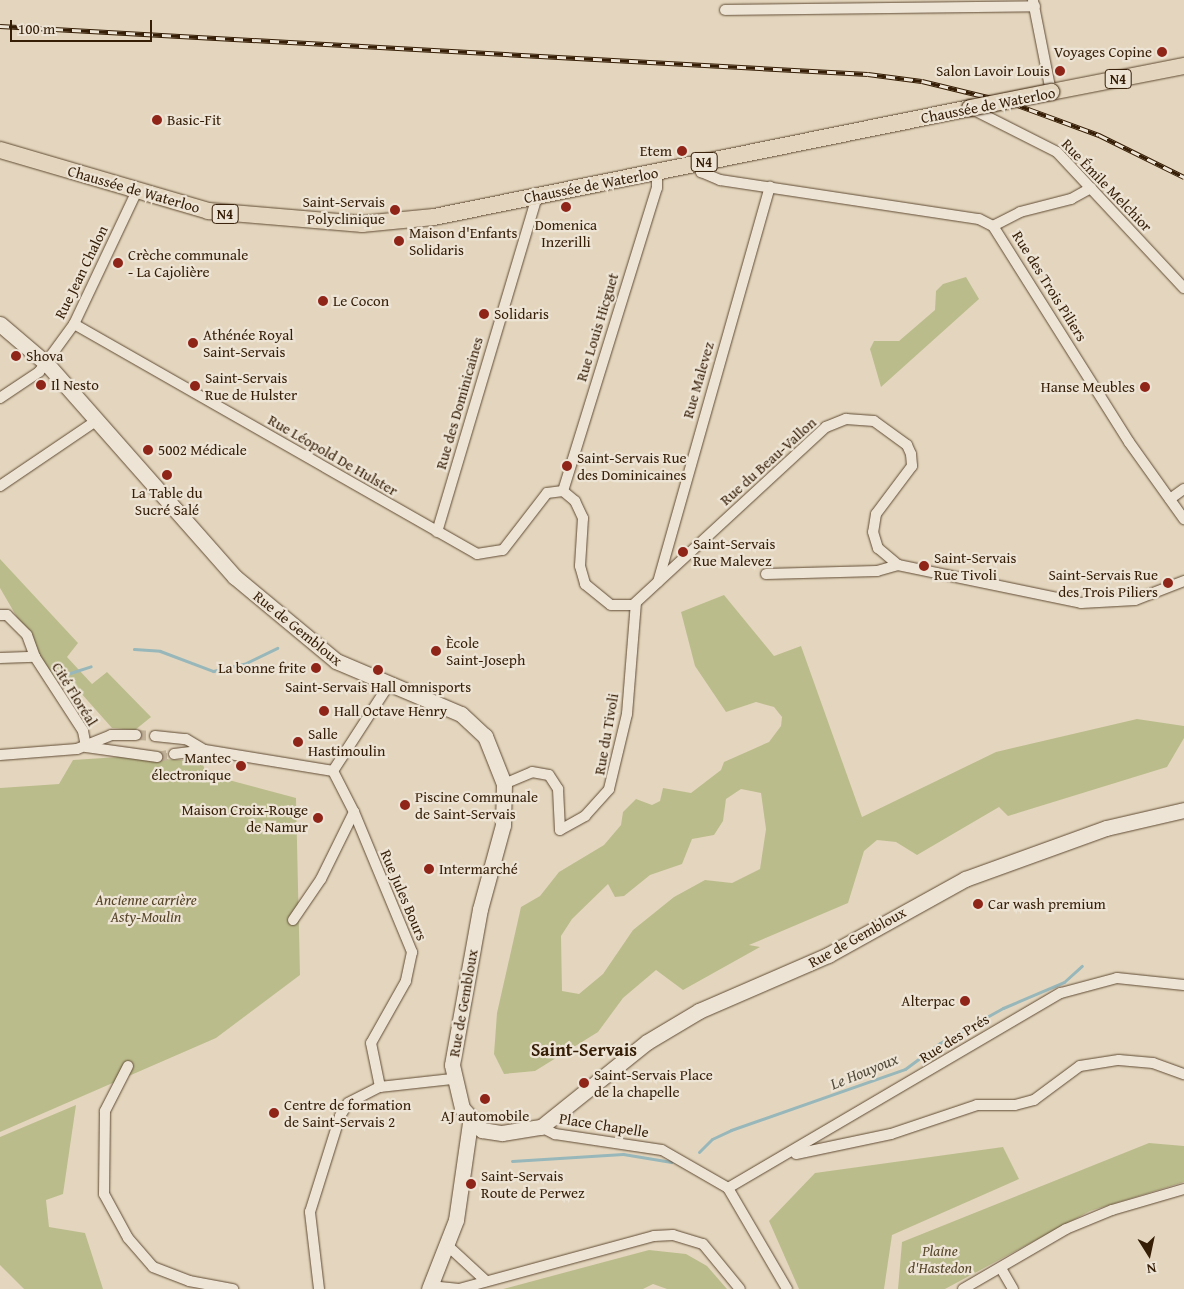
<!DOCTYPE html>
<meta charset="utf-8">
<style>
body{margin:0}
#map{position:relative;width:1184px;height:1289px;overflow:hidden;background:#e4d6be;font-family:"Gentium Book Plus",serif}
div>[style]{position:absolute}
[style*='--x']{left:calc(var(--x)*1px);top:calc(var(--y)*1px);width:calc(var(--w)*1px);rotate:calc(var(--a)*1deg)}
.green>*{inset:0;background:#bbbc8c}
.stream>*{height:3px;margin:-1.5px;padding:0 1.5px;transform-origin:1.5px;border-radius:1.5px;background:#98b7ba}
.street-tunnel>*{height:10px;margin-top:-5px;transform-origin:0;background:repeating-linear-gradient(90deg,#c1b199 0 10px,transparent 0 15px)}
.roads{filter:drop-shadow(0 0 1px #614b34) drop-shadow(0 0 1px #614b34)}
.street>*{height:10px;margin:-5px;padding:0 5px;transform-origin:5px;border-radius:5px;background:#ede4d5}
.secondary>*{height:15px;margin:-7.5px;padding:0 7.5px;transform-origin:7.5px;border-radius:7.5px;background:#ede4d5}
.primary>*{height:16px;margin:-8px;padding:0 8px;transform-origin:8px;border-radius:8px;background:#e4d6be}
.rail>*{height:5px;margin-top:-2.5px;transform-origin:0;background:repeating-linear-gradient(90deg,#ede4d5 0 9px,#351d06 0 18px);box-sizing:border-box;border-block:1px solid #351d06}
.bridges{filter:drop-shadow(0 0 1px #351d06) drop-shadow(0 0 1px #351d06)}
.primary-bridge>*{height:16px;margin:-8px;padding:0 8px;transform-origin:8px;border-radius:8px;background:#e4d6be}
.dots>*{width:14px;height:14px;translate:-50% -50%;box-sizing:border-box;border:2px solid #ede4d5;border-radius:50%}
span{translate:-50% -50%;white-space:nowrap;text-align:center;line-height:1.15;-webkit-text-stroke:4.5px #ede4d5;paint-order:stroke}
.shield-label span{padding:1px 4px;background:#ede4d5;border:1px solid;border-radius:4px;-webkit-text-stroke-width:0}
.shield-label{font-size:14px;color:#351d06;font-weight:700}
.poi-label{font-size:15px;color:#351d06}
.right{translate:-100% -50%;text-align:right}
.left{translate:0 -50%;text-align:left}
.street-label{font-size:15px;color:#351d06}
.park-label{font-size:15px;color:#564528;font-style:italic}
.water-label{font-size:16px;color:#534b3c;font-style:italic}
.quarter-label{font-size:18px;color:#351d06;font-weight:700}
.north{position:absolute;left:1124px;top:1229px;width:50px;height:50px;-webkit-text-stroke:4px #ede4d5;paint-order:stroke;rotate:170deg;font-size:14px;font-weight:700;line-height:20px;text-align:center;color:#351d06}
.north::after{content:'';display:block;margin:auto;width:18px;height:22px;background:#351d06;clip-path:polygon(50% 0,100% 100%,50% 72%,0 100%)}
.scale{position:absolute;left:10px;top:20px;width:142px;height:22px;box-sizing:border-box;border:2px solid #351d06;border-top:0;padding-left:6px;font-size:15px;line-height:18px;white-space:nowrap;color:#351d06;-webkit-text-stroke:4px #ede4d5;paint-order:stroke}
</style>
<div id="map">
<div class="green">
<i style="clip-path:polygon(966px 277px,979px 299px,881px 387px,870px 349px,874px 341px,899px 341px,935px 310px,936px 291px,943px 284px)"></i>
<i style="clip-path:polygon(0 559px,78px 643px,67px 657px,92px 684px,107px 672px,151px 717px,135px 730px,112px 728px,72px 683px,53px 679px,0 588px)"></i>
<i style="clip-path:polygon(evenodd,724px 595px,774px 656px,801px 646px,862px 817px,996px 752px,1137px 719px,1184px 726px,1184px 738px,1167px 767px,1008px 816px,999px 807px,917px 855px,896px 842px,877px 840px,864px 851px,848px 903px,749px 945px,760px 947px,683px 990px,656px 970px,623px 998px,598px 1032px,535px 1071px,504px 1074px,494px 1054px,497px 1013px,521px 907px,540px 896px,559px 872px,604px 845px,621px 825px,623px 812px,636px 799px,652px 805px,660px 801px,663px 788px,691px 793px,721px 770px,724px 762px,769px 742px,781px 726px,782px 717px,774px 707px,756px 702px,726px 712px,695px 666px,681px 612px,724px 595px,741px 789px,761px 793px,766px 829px,760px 869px,732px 883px,705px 880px,674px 897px,633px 930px,603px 974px,579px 994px,562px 991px,561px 936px,572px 919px,608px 884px,615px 897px,624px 896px,650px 875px,682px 864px,692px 839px,714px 835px,723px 821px,726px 799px,741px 789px)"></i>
<i style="clip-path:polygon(118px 757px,202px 761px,206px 774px,296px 798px,300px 975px,216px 1038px,0 1132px,0 788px,59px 784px,73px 760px)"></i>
<i style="clip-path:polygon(76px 1105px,63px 1194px,46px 1200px,49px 1227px,85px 1233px,103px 1289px,24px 1289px,0 1265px,0 1137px)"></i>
<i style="clip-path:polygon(1149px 1143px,1184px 1146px,1184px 1182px,1090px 1211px,945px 1289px,898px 1289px,902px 1242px)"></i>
<i style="clip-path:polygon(1003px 1147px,1019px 1179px,892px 1235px,884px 1289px,799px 1289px,769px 1221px,815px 1173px)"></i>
<i style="clip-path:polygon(649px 1250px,686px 1254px,707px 1266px,727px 1289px,667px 1289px,653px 1284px,643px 1289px,503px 1289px)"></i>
</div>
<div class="stream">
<i style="--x:134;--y:649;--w:26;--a:4"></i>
<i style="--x:160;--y:651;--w:57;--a:20.7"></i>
<i style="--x:213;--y:671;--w:32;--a:-13"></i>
<i style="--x:244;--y:664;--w:37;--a:-26"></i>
<i style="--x:64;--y:675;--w:28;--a:-18"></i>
<i style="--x:699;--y:1152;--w:18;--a:-45"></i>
<i style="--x:712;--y:1139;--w:21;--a:-25"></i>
<i style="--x:731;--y:1130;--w:184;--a:-19.3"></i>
<i style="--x:905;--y:1069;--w:44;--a:-36.6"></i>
<i style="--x:940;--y:1043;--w:72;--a:-29.1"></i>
<i style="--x:1003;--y:1008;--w:66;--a:-23.1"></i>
<i style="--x:1064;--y:982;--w:24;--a:-42"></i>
<i style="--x:512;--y:1161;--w:111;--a:-3.6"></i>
<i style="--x:623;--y:1154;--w:49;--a:9.5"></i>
</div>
<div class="street-tunnel">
<i style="--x:136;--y:735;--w:19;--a:3"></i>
<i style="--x:157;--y:757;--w:17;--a:-10"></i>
</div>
<div class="roads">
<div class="street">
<i style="--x:1033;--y:1;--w:93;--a:78.8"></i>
<i style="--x:725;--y:10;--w:310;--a:-0.7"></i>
<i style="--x:970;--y:108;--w:97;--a:26.8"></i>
<i style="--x:1057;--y:152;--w:186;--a:47"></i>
<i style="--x:698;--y:164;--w:9;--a:69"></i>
<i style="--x:701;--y:172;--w:21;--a:23"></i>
<i style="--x:720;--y:180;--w:262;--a:8.6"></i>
<i style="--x:979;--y:219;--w:16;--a:27"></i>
<i style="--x:993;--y:226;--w:255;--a:57.8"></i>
<i style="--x:1129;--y:442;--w:95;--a:54.5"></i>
<i style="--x:993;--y:226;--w:30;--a:-27"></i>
<i style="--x:1020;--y:212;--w:53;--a:-14.3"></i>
<i style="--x:1071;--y:199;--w:23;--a:-29"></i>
<i style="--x:74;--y:324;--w:464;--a:29.7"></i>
<i style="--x:477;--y:554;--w:26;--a:-9"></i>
<i style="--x:503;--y:550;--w:72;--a:-52.3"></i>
<i style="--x:547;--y:493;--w:16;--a:-7"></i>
<i style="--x:0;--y:398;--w:47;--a:-33.7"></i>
<i style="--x:39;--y:372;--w:59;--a:-53.9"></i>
<i style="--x:74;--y:324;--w:147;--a:-64.7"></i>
<i style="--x:0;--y:486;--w:116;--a:-34.1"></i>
<i style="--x:563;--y:491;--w:16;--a:40"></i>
<i style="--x:575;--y:501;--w:19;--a:65"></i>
<i style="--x:583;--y:518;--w:48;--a:93.6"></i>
<i style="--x:580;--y:566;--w:19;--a:74"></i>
<i style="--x:585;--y:584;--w:33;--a:39"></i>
<i style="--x:611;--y:605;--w:22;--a:0"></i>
<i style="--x:633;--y:605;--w:263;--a:-42.7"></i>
<i style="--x:826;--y:427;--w:22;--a:-22"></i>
<i style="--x:846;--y:419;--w:28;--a:4"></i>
<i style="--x:874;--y:421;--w:41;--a:36"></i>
<i style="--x:907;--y:445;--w:10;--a:66"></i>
<i style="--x:911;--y:454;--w:12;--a:85"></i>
<i style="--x:912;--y:466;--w:60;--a:126.9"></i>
<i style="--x:876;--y:514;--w:18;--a:99"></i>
<i style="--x:873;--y:532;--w:17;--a:73"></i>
<i style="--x:878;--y:548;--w:26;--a:40"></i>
<i style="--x:898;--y:565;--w:187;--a:11.7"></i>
<i style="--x:1081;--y:603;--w:54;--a:-3.2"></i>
<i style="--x:1135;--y:600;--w:53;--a:-21.2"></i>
<i style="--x:563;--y:491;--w:317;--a:-72.8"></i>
<i style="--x:657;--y:188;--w:16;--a:-90"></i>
<i style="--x:1170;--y:499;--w:17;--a:-36"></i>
<i style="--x:437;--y:532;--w:351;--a:-73.4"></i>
<i style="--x:766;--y:574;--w:111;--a:-1.5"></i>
<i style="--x:877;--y:571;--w:22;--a:-16"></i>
<i style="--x:658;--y:582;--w:411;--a:-74.2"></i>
<i style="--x:0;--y:615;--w:7;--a:0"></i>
<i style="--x:7;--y:615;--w:28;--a:45"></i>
<i style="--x:27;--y:635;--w:23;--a:70"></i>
<i style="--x:35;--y:657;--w:88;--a:57"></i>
<i style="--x:83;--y:731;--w:16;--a:79"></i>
<i style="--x:0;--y:658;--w:35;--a:-2"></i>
<i style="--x:155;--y:736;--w:31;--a:6"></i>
<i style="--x:186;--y:739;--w:21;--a:31"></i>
<i style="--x:86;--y:747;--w:72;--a:8"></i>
<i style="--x:174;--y:754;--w:31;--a:-7"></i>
<i style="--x:205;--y:750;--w:130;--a:9.3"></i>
<i style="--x:0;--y:755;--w:77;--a:-4.5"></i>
<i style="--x:77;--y:749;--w:37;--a:-22"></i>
<i style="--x:111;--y:735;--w:25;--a:0"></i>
<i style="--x:333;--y:771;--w:46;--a:62.9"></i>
<i style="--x:354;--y:812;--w:152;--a:67.5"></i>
<i style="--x:412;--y:952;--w:30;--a:102"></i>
<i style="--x:406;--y:981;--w:71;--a:119.4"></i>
<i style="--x:371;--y:1043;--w:45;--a:78.4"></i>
<i style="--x:333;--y:771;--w:101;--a:-57.1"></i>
<i style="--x:504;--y:784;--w:30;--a:-23"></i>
<i style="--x:532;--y:772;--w:17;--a:10"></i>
<i style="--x:549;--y:775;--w:17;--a:57"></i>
<i style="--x:558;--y:789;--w:41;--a:87.2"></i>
<i style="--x:560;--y:830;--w:29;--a:-29"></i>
<i style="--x:585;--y:816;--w:36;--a:-48"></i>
<i style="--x:609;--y:789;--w:77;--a:-76.5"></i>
<i style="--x:627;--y:714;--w:111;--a:-85.4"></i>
<i style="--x:293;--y:920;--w:50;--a:-55.7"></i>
<i style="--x:321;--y:879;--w:75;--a:-63.8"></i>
<i style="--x:128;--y:1066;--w:51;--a:117.1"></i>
<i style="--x:105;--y:1111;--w:83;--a:90.7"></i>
<i style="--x:104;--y:1194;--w:50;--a:61.4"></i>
<i style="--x:128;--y:1238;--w:38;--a:49"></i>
<i style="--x:153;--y:1267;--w:39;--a:21"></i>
<i style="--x:189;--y:1281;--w:45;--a:10.3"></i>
<i style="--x:541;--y:1127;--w:16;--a:27"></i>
<i style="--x:555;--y:1134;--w:108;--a:8.5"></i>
<i style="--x:662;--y:1150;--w:76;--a:29.9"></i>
<i style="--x:728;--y:1188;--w:117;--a:59.7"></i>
<i style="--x:796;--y:1154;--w:97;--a:-11.9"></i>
<i style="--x:891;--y:1134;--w:91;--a:-18.6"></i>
<i style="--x:977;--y:1105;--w:38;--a:0"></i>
<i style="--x:1015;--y:1105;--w:20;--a:-15"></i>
<i style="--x:1034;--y:1100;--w:57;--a:-36.5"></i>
<i style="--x:1080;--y:1066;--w:39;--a:-9"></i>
<i style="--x:1119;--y:1060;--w:34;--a:5"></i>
<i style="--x:1153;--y:1063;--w:33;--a:20"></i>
<i style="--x:728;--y:1188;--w:386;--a:-30.4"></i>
<i style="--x:1061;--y:993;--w:58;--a:-15"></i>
<i style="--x:1117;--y:978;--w:67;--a:6"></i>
<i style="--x:448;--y:1246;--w:52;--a:42.6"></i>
<i style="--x:1002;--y:1270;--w:22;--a:60"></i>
<i style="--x:430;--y:1286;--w:29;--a:6"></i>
<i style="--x:459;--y:1289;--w:202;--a:-15.2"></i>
<i style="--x:654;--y:1236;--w:19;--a:-3"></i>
<i style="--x:673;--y:1235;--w:31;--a:17"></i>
<i style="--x:703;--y:1244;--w:58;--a:50.6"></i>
<i style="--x:319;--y:1289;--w:78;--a:-96.7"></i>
<i style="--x:310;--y:1212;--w:101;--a:-72.6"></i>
<i style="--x:340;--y:1116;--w:15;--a:-58"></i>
<i style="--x:348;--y:1103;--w:36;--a:-27"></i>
<i style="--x:380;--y:1087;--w:72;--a:-6.3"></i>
<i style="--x:963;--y:1289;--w:119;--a:-30.2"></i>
<i style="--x:1066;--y:1229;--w:50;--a:-22.4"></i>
<i style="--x:1112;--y:1210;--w:75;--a:-16.3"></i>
</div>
<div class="secondary">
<i style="--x:0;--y:324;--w:62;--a:40.4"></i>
<i style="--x:47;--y:364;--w:284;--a:48.6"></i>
<i style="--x:235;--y:577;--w:131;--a:39.7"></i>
<i style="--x:336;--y:661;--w:136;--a:23"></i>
<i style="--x:461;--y:714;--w:33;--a:43"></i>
<i style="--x:485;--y:736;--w:52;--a:68.4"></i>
<i style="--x:504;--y:784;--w:41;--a:91.4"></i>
<i style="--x:503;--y:825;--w:87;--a:105.3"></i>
<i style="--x:480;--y:909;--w:158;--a:100.2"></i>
<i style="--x:452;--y:1065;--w:44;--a:76.9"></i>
<i style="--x:462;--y:1108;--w:30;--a:48"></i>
<i style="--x:482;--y:1130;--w:20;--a:9"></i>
<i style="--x:502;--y:1133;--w:39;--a:-9"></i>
<i style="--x:541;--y:1127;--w:136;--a:-38.7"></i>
<i style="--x:647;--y:1042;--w:61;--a:-30.8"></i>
<i style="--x:699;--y:1011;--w:141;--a:-23.5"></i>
<i style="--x:828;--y:955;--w:157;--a:-29"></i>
<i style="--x:965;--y:879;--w:150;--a:-19.9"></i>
<i style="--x:1106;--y:828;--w:80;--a:-13"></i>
<i style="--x:429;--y:1289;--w:74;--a:-68.6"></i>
<i style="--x:456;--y:1220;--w:98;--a:-81.8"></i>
</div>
<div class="primary">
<i style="--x:1051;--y:92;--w:136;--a:-11.1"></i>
<i style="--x:0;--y:150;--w:217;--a:16.3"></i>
<i style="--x:208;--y:211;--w:155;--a:4.8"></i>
<i style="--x:362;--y:224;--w:72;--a:-5.6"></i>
<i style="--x:434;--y:217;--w:547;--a:-11.49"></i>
</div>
</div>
<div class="rail">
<i style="--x:0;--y:26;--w:869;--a:3.17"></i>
<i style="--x:868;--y:74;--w:54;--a:7.4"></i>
<i style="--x:922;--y:81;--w:93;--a:13.7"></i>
<i style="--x:1012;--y:103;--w:93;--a:20.2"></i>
<i style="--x:1099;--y:135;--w:95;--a:26.3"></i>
</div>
<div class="bridges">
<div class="primary-bridge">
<i style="--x:970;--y:108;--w:83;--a:-11.2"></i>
</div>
</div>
<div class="dots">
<i style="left:1162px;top:52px;background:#8f2418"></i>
<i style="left:1060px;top:71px;background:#8f2418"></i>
<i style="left:157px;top:120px;background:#8f2418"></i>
<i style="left:682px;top:151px;background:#8f2418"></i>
<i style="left:566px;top:207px;background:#8f2418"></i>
<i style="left:395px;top:210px;background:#8f2418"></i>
<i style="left:399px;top:241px;background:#8f2418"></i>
<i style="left:118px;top:263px;background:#8f2418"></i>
<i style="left:323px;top:301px;background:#8f2418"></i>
<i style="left:484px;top:314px;background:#8f2418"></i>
<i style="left:193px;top:343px;background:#8f2418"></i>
<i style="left:16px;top:356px;background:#8f2418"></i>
<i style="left:41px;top:385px;background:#8f2418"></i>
<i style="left:195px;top:386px;background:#8f2418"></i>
<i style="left:1145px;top:387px;background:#8f2418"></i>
<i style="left:148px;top:450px;background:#8f2418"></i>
<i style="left:567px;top:466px;background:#8f2418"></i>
<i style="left:167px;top:475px;background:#8f2418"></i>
<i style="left:683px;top:552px;background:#8f2418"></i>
<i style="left:924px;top:566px;background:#8f2418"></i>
<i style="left:1168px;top:583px;background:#8f2418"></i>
<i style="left:436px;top:651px;background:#8f2418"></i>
<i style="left:316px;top:668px;background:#8f2418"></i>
<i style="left:378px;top:670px;background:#8f2418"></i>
<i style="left:324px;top:711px;background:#8f2418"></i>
<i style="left:298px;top:742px;background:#8f2418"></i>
<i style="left:241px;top:766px;background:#8f2418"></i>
<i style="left:405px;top:805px;background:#8f2418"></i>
<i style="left:318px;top:818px;background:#8f2418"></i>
<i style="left:429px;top:869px;background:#8f2418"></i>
<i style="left:978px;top:904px;background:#8f2418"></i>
<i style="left:965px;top:1001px;background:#8f2418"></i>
<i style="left:584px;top:1083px;background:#8f2418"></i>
<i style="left:485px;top:1099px;background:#8f2418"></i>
<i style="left:274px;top:1113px;background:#8f2418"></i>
<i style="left:471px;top:1184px;background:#8f2418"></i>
</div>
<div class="shield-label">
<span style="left:1118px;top:79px">N4</span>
<span style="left:704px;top:162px">N4</span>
<span style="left:225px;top:214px">N4</span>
</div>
<div class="poi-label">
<span class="right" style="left:1152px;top:52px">Voyages Copine</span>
<span class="right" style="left:1050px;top:71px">Salon Lavoir Louis</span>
<span class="left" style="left:167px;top:120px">Basic-Fit</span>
<span class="right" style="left:672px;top:151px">Etem</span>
<span class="right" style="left:385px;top:210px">Saint-Servais<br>Polyclinique</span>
<span style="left:566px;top:233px">Domenica<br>Inzerilli</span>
<span class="left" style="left:409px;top:241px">Maison d'Enfants<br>Solidaris</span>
<span class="left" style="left:128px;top:263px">Crèche communale<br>- La Cajolière</span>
<span class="left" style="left:333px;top:301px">Le Cocon</span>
<span class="left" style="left:494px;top:314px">Solidaris</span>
<span class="left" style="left:203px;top:343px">Athénée Royal<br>Saint-Servais</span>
<span class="left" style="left:26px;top:356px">Shova</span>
<span class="left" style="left:205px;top:386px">Saint-Servais<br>Rue de Hulster</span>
<span class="left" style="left:51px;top:385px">Il Nesto</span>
<span class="right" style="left:1135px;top:387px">Hanse Meubles</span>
<span class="left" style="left:158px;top:450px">5002 Médicale</span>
<span class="left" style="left:577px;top:466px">Saint-Servais Rue<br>des Dominicaines</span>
<span style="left:167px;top:501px">La Table du<br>Sucré Salé</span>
<span class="left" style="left:693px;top:552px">Saint-Servais<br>Rue Malevez</span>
<span class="left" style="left:934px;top:566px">Saint-Servais<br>Rue Tivoli</span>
<span class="right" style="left:1158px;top:583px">Saint-Servais Rue<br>des Trois Piliers</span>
<span class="left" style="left:446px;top:651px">Ècole<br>Saint-Joseph</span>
<span class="right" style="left:306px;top:668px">La bonne frite</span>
<span style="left:378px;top:687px">Saint-Servais Hall omnisports</span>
<span class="left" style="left:334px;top:711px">Hall Octave Henry</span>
<span class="left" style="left:308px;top:742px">Salle<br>Hastimoulin</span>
<span class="right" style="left:231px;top:766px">Mantec<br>électronique</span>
<span class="left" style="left:415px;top:805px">Piscine Communale<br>de Saint-Servais</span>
<span class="right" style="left:308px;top:818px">Maison Croix-Rouge<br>de Namur</span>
<span class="left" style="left:439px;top:869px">Intermarché</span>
<span class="left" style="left:988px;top:904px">Car wash premium</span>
<span class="right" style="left:955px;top:1001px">Alterpac</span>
<span class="left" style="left:594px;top:1083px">Saint-Servais Place<br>de la chapelle</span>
<span class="left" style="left:284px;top:1113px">Centre de formation<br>de Saint-Servais 2</span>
<span style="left:485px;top:1116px">AJ automobile</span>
<span class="left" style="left:481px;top:1184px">Saint-Servais<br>Route de Perwez</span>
</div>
<div class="street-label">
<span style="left:988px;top:105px;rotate:-11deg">Chaussée de Waterloo</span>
<span style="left:591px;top:185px;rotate:-11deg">Chaussée de Waterloo</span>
<span style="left:1107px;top:185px;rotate:46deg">Rue Émile Melchior</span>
<span style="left:134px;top:189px;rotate:16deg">Chaussée de Waterloo</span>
<span style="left:81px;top:272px;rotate:-64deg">Rue Jean Chalon</span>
<span style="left:1050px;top:286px;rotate:58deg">Rue des Trois Piliers</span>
<span style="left:597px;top:327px;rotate:-73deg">Rue Louis Hicguet</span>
<span style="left:698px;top:380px;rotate:-74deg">Rue Malevez</span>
<span style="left:459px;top:403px;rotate:-74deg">Rue des Dominicaines</span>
<span style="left:333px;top:455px;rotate:30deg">Rue Léopold De Hulster</span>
<span style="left:768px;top:461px;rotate:-42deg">Rue du Beau-Vallon</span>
<span style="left:298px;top:628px;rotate:39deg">Rue de Gembloux</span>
<span style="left:75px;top:694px;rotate:58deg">Cité Floréal</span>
<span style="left:606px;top:734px;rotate:-80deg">Rue du Tivoli</span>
<span style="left:404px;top:895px;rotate:67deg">Rue Jules Bours</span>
<span style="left:857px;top:937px;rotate:-29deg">Rue de Gembloux</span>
<span style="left:463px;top:1003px;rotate:-80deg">Rue de Gembloux</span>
<span style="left:954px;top:1038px;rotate:-32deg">Rue des Prés</span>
<span style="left:604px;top:1125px;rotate:9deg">Place Chapelle</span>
</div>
<div class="park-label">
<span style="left:146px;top:908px">Ancienne carrière<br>Asty-Moulin</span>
<span style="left:940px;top:1259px">Plaine<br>d'Hastedon</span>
</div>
<div class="water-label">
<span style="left:864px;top:1071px;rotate:-22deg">Le Houyoux</span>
</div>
<div class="quarter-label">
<span style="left:584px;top:1050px">Saint-Servais</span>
</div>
<div class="north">N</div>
<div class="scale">100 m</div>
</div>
